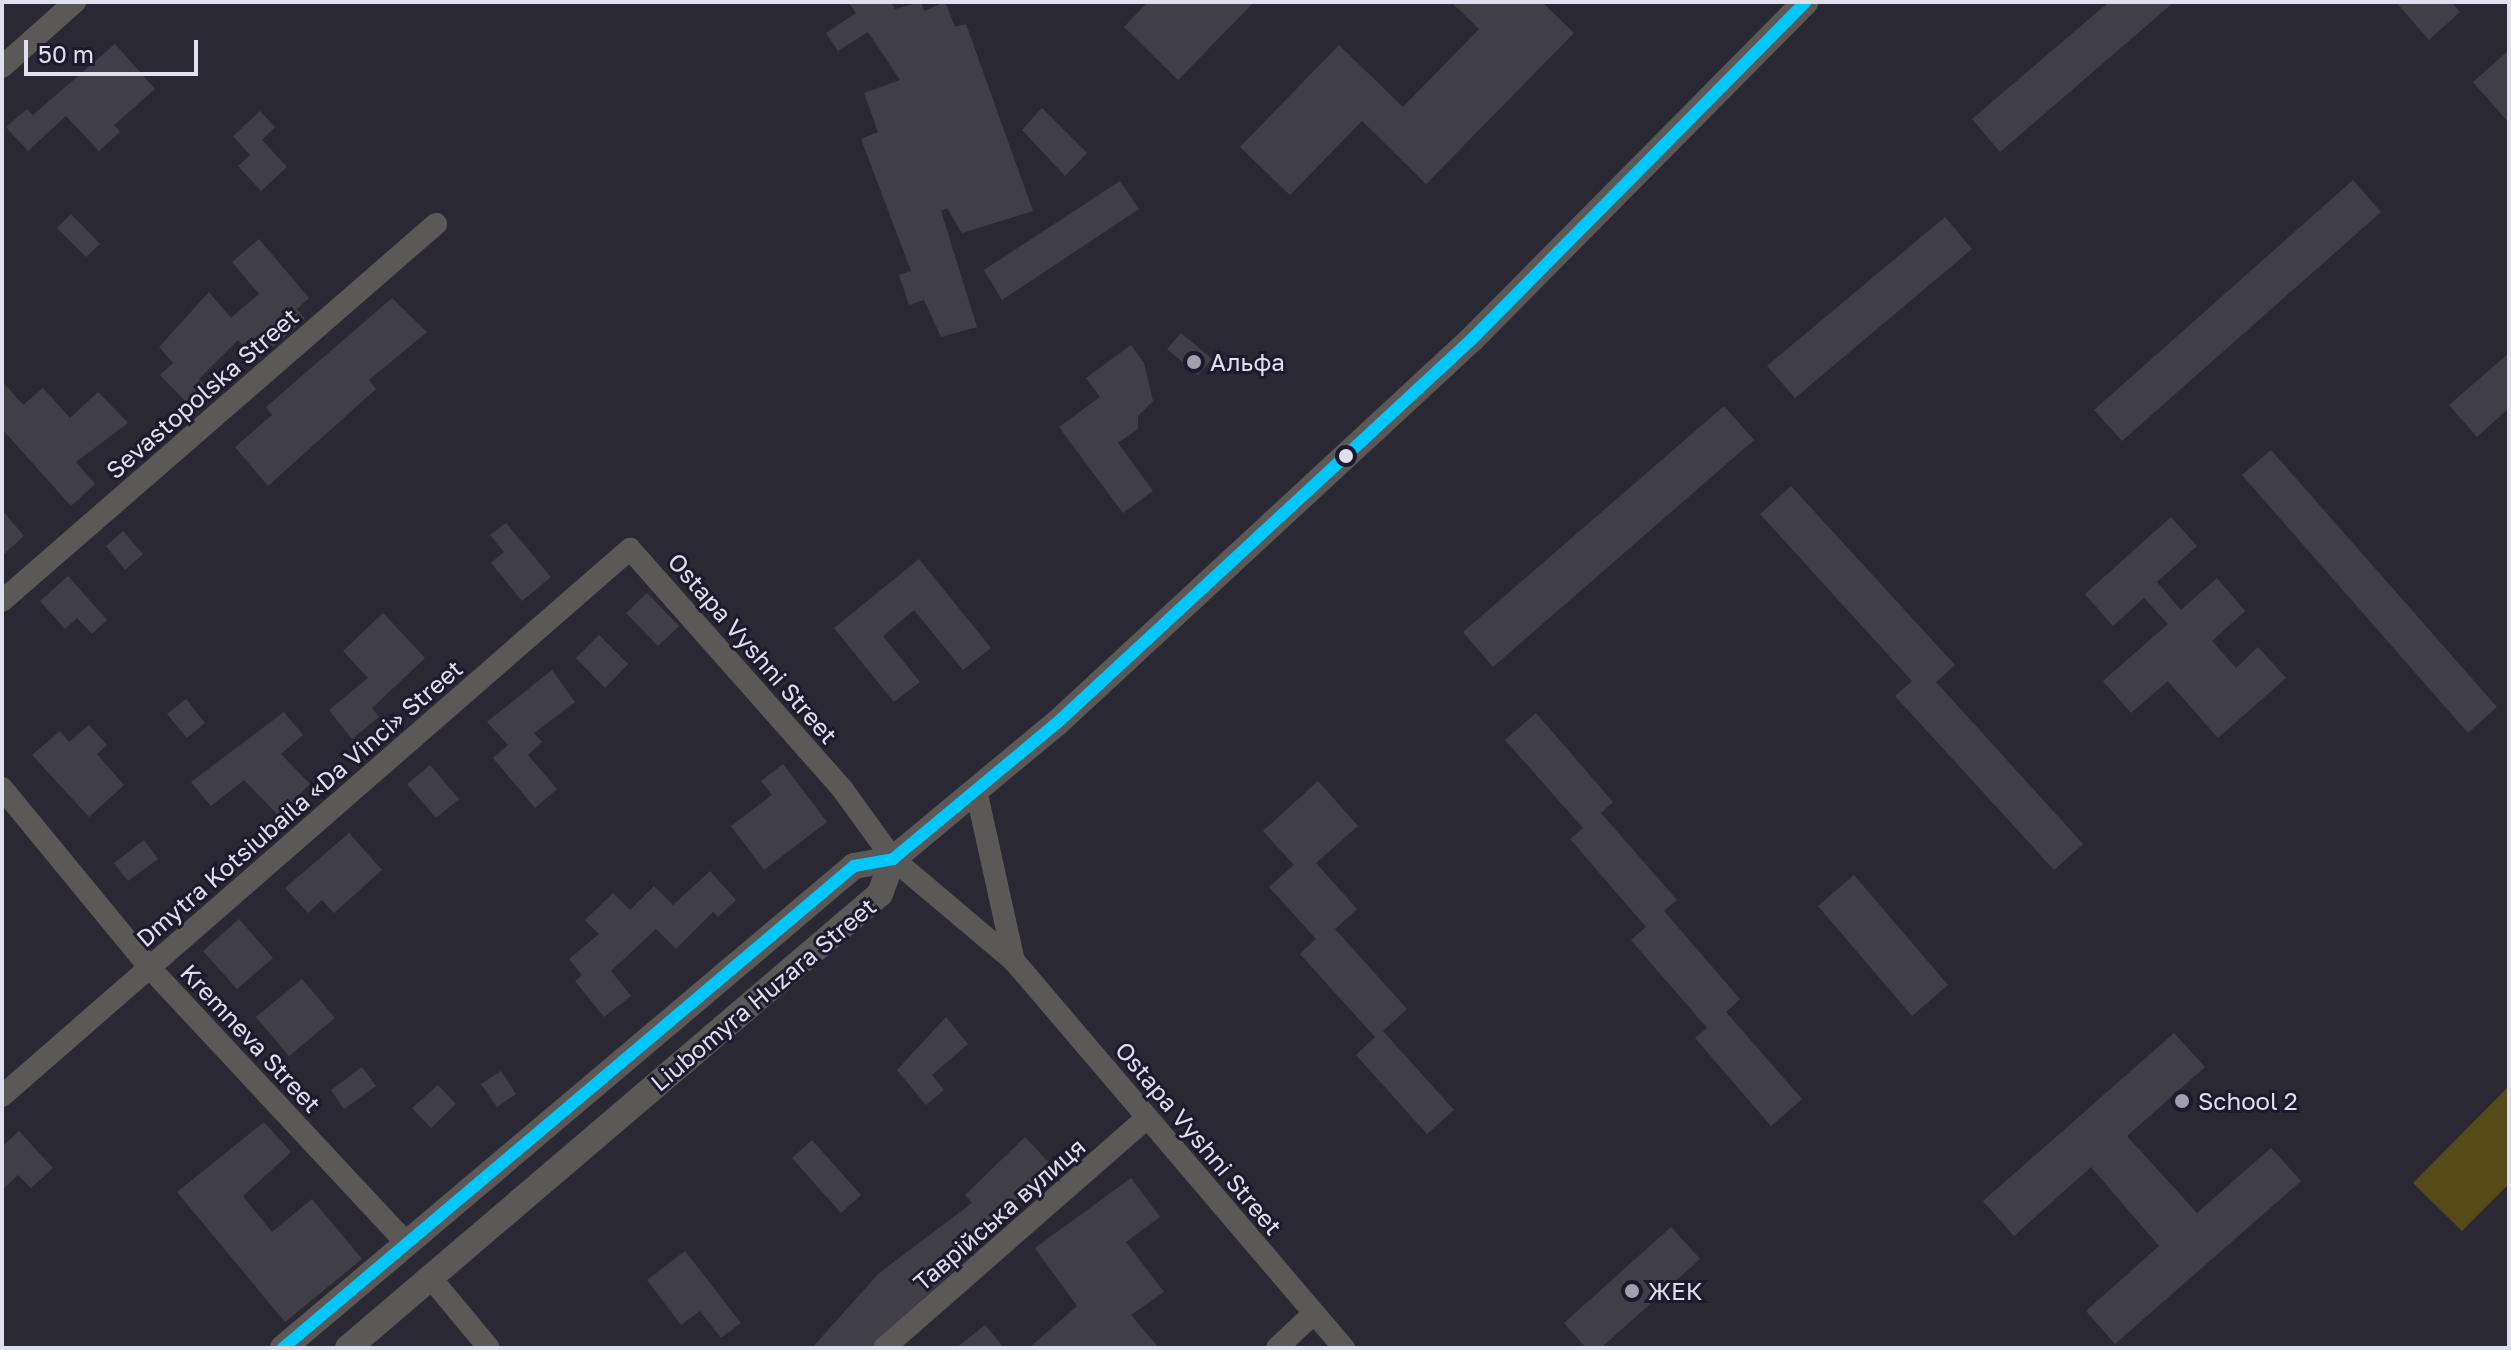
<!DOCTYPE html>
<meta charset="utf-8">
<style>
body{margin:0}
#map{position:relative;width:2511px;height:1350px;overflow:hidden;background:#2a2933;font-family:"Golos Text",sans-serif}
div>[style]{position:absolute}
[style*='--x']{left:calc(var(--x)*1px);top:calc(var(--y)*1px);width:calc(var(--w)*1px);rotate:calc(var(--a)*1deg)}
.green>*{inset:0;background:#564b18}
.building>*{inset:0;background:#403f48}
.minor>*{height:22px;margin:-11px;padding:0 11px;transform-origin:11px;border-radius:11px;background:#5a5958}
.tertiary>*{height:26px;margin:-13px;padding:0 13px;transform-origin:13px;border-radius:13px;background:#5a5958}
.bus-1>*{height:12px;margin:-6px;padding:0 6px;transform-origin:6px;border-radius:6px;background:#00c7fc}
.dots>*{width:22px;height:22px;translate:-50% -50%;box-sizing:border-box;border:4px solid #1d1a2d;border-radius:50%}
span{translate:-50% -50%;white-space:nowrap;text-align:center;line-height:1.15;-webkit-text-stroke:6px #1d1a2d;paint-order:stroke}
.poi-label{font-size:24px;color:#e0dfed}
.left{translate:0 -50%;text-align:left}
.street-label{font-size:24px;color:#e0dfed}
.frame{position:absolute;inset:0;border:4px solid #e0dfed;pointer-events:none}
.scale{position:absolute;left:24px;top:40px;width:174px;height:36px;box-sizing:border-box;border:4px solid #e0dfed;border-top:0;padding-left:10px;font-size:24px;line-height:28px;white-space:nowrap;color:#e0dfed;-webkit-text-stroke:6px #1d1a2d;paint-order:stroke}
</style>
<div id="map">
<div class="green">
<i style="clip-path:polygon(2509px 1086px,2509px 1184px,2462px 1231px,2413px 1183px)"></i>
</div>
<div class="building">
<i style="clip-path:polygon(848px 2px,891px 2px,895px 9px,921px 2px,924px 11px,945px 2px,955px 27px,966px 24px,1033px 211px,962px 233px,947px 208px,941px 211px,977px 327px,941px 337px,924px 300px,909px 305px,899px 275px,911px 271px,861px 139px,878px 132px,864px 93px,900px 80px,868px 32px,838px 51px,826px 33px,856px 13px)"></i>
<i style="clip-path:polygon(1148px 2px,1254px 2px,1178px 80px,1124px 27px)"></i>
<i style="clip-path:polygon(1451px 2px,1542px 2px,1574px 33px,1426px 184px,1362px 121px,1290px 195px,1240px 147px,1339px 45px,1403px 107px,1479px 29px)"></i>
<i style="clip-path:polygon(2109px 2px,2174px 2px,2000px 152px,1972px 119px)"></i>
<i style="clip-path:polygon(2396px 2px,2451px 2px,2460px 12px,2429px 40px)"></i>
<i style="clip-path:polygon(115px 44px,155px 89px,114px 125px,120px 132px,99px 151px,66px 116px,28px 151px,6px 127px,27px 109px,33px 115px)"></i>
<i style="clip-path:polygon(2509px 50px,2509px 123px,2473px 82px)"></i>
<i style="clip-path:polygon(1042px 108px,1087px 153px,1065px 176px,1022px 130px)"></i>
<i style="clip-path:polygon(260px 111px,275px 127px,262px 140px,287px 167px,261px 191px,238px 166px,250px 155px,233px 136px)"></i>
<i style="clip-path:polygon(2353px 180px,2381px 212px,2122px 441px,2094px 410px)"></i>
<i style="clip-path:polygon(1120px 181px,1139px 209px,1002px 300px,984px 270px)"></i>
<i style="clip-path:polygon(71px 214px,100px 244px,86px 257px,57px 228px)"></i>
<i style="clip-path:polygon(1945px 217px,1972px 249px,1795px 398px,1767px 366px)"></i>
<i style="clip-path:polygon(259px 239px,309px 298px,297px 309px,305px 319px,256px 361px,238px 340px,199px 379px,205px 386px,187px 403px,160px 375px,173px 363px,159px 347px,209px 292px,231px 318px,259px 294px,232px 262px)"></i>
<i style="clip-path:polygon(392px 298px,427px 332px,369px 380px,376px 389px,268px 486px,235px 447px,272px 415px,266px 407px)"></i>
<i style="clip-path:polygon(1181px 333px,1212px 359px,1198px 375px,1167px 349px)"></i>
<i style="clip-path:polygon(1131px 345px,1144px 363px,1153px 401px,1138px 416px,1138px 429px,1118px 443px,1153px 491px,1123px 513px,1059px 427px,1100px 397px,1086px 378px)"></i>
<i style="clip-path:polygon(2509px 353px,2509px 408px,2477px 437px,2449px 405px)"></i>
<i style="clip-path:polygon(2px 381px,23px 405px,43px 388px,70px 418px,98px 392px,128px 423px,76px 462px,95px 484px,71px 506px,2px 429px)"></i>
<i style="clip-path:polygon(1724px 406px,1754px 440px,1493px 667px,1463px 632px)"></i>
<i style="clip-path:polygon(2271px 450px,2497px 707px,2468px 733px,2242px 475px)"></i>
<i style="clip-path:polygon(1791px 486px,1955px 665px,1936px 682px,2083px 844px,2054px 870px,1895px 696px,1912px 681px,1760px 514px)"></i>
<i style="clip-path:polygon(2px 510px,24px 536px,2px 556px)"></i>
<i style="clip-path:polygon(2171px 517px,2197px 546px,2157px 582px,2181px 610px,2217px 578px,2245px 611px,2212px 641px,2236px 668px,2258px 647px,2286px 678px,2218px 738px,2168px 681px,2131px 713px,2103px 681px,2168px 624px,2144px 598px,2113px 626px,2085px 594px)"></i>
<i style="clip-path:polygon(506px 523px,551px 577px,522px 601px,491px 563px,504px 552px,490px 535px)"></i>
<i style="clip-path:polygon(123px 531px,143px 554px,125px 570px,106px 546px)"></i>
<i style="clip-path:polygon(919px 559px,991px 648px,963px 670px,914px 610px,883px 636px,920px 682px,894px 702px,834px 628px)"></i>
<i style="clip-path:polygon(68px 576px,107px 620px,92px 634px,77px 618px,65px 629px,40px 601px)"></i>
<i style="clip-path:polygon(647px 593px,679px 626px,658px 646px,626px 613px)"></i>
<i style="clip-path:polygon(383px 613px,425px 658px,372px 708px,379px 717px,352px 739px,329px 710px,368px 678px,343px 651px)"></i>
<i style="clip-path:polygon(599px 635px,628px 664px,605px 688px,576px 658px)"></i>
<i style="clip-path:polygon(552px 670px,575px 702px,534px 733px,542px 742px,528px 755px,557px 789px,535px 808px,493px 758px,508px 745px,487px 722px)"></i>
<i style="clip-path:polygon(186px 699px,205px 723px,187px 738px,167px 714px)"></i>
<i style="clip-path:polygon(284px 712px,303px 735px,281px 754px,310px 784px,278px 815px,244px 780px,211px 806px,191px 782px)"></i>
<i style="clip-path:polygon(1536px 713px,1613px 802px,1601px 813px,1677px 900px,1664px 911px,1740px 999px,1726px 1012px,1802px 1099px,1771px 1126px,1695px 1038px,1707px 1028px,1631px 940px,1646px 927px,1570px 839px,1583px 828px,1505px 740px)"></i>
<i style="clip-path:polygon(89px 725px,107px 745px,97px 754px,124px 785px,89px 817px,32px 755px,60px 731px,69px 742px)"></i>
<i style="clip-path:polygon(783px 764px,827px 822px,764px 870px,731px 826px,772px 795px,761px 781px)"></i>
<i style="clip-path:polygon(430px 765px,459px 799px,436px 818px,407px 784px)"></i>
<i style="clip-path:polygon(1318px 781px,1358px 826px,1316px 863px,1357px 909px,1335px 929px,1407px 1009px,1383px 1031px,1454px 1110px,1427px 1134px,1356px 1055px,1375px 1037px,1300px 954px,1316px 939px,1269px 887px,1294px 865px,1263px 831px)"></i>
<i style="clip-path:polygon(349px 833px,382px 870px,334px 913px,322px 900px,308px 913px,285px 888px)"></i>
<i style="clip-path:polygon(144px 840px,158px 859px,128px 881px,114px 863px)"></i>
<i style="clip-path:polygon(710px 871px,736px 900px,718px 917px,713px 912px,676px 949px,656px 929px,611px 971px,631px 996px,604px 1017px,575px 981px,582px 975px,569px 959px,599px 934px,585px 920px,613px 893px,630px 910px,654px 886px,673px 905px)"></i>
<i style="clip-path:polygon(1854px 875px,1948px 985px,1912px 1016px,1818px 906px)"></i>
<i style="clip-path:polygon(239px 919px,273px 958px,237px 989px,203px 951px)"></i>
<i style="clip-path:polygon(302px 979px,335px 1018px,289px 1056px,256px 1017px)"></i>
<i style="clip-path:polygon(946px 1017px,968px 1044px,932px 1075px,944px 1090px,926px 1105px,897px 1070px)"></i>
<i style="clip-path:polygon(2174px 1033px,2205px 1067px,2127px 1136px,2197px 1213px,2271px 1148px,2301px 1181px,2115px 1344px,2086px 1311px,2159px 1246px,2091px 1167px,2014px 1236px,1983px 1201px)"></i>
<i style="clip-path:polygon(362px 1067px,376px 1086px,344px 1109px,331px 1090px)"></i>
<i style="clip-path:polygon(501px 1071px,516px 1094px,497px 1107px,481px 1084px)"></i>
<i style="clip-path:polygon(438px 1085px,456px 1104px,431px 1128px,412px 1108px)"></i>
<i style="clip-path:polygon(264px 1122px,291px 1152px,243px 1196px,272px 1232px,312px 1199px,362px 1259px,285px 1322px,177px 1192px)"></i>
<i style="clip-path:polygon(19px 1131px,53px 1168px,31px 1188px,18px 1175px,2px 1190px,2px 1147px)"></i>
<i style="clip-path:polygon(1025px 1137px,1054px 1168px,980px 1230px,987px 1239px,870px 1348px,812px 1348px,879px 1273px,972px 1203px,965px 1195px)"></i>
<i style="clip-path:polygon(812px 1140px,861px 1195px,841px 1213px,792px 1158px)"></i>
<i style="clip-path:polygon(1131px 1178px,1160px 1217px,1126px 1242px,1164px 1292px,1131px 1315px,1159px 1348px,1029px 1348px,1077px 1306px,1035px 1248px)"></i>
<i style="clip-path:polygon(1671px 1227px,1700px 1259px,1601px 1348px,1586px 1348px,1564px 1323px)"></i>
<i style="clip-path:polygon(685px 1251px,741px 1323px,721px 1338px,700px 1311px,681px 1325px,647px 1280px)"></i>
<i style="clip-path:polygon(985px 1325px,1004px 1348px,956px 1348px)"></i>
</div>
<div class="minor">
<i style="--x:2;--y:67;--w:98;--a:-41.7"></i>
<i style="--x:2;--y:601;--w:575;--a:-40.98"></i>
<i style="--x:2;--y:788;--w:233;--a:50.6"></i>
<i style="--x:150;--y:968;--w:377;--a:47"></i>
<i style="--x:976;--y:790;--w:175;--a:77.5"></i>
<i style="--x:2;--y:1096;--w:833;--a:-41.06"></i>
<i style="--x:630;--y:549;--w:322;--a:48.5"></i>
<i style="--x:843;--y:790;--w:85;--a:54.1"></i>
<i style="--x:893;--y:859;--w:158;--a:40.1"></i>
<i style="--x:1014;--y:961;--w:509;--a:49.55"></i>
<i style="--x:430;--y:1277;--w:92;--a:50.3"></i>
<i style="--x:884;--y:1348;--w:349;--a:-41.2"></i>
<i style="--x:1277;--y:1348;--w:50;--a:-43.4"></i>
</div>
<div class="tertiary">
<i style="--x:283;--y:1348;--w:747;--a:-40.17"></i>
<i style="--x:854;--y:866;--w:40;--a:-10"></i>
<i style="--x:893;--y:859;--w:213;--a:-39.7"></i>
<i style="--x:1057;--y:723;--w:565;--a:-42.78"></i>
<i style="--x:1472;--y:339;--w:474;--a:-45.3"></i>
<i style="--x:348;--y:1348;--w:699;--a:-40.48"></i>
<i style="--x:880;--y:894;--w:37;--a:-70"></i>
</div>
<div class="bus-1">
<i style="--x:283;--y:1348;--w:747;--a:-40.17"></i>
<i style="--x:854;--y:866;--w:40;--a:-10"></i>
<i style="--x:893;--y:859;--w:213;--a:-39.7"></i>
<i style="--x:1057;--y:723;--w:565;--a:-42.78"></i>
<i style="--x:1472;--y:339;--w:474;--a:-45.3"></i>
</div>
<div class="dots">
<i style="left:1194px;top:362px;background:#a09fac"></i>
<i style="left:1346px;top:456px;background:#e0dfed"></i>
<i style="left:2182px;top:1101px;background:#a09fac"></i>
<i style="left:1632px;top:1291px;background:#a09fac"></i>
</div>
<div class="poi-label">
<span class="left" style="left:1210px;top:362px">Альфа</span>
<span class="left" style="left:2198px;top:1101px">School 2</span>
<span class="left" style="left:1648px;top:1291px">ЖЕК</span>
</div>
<div class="street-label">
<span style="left:202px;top:393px;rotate:-41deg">Sevastopolska Street</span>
<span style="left:753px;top:648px;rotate:49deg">Ostapa Vyshni Street</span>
<span style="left:299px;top:803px;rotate:-41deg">Dmytra Kotsiubaila «Da Vinci» Street</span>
<span style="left:763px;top:994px;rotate:-40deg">Liubomyra Huzara Street</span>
<span style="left:251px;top:1038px;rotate:47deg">Kremneva Street</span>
<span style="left:1199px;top:1138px;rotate:50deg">Ostapa Vyshni Street</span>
<span style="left:999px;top:1214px;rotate:-41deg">Таврійська вулиця</span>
</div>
<div class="frame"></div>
<div class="scale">50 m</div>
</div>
